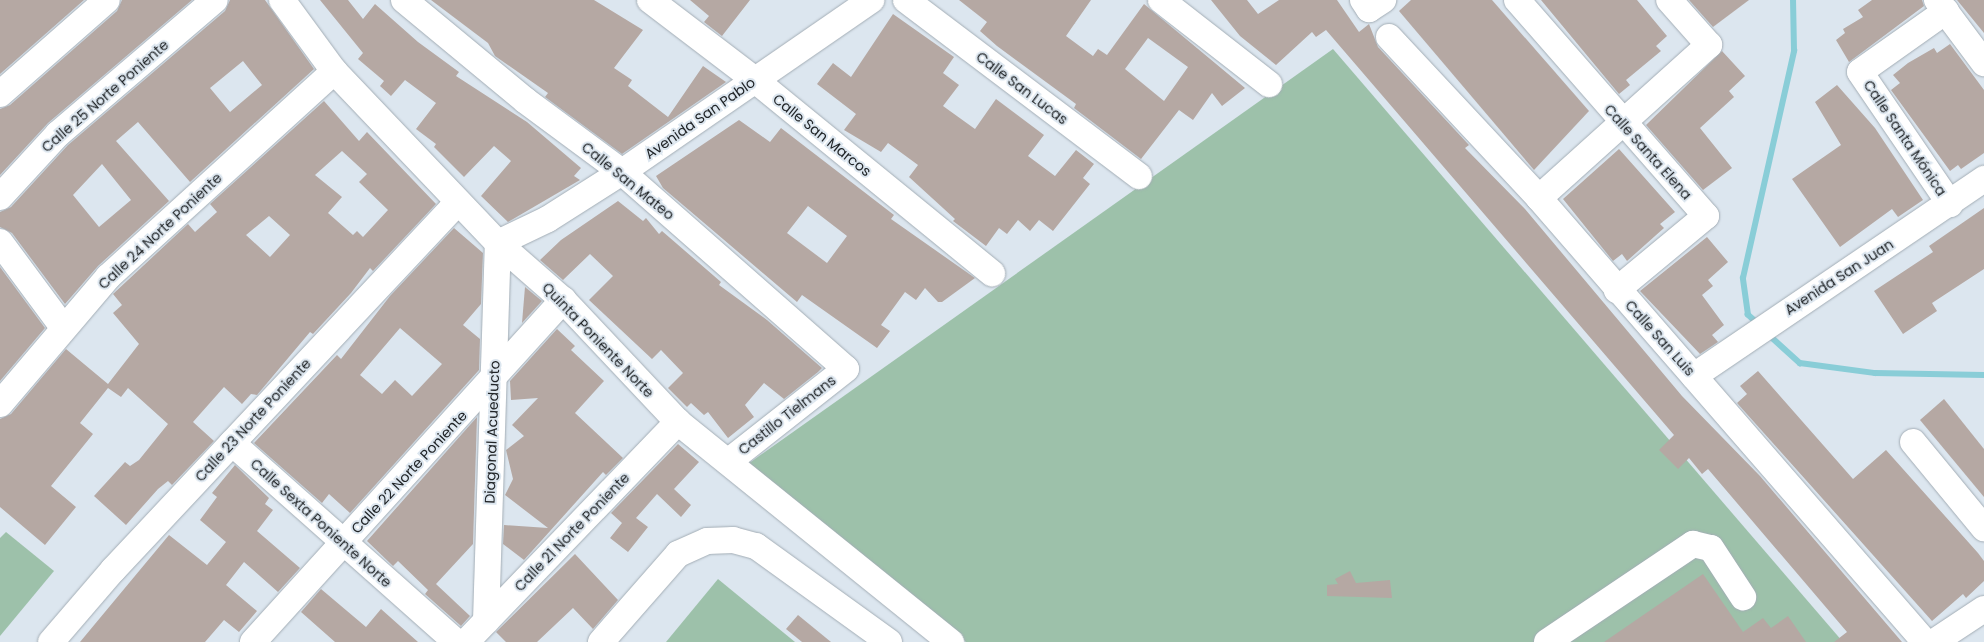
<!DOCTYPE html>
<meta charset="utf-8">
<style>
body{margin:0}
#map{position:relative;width:1984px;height:642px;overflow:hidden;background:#dce6ef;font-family:Poppins,sans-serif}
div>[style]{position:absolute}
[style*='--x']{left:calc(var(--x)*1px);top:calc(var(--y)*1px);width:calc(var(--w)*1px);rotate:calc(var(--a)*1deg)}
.green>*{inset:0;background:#9dc1aa}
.stream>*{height:5.5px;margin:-2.75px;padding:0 2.75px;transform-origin:2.75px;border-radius:2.75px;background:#89cdd7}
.building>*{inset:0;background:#b5a8a3}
.roads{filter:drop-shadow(0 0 1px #a3adb5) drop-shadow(0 0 1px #a3adb5)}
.minor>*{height:26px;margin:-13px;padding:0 13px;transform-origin:13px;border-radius:13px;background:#fff}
span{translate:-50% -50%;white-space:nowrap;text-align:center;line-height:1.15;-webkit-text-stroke:4px #dce6ef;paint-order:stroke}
.street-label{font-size:14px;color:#202427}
</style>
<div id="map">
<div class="green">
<i style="clip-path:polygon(1333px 49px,1843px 642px,966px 642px,745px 466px)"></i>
<i style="clip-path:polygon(6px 532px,54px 571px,0 636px,0 538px)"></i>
<i style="clip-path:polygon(718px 579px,795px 642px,666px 642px)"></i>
</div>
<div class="stream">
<i style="--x:1759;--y:325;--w:15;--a:-138"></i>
<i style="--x:1748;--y:315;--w:37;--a:-98"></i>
<i style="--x:1743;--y:278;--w:233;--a:-77.3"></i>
<i style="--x:1794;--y:51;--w:51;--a:-91.1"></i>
<i style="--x:1767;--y:333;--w:45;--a:42.3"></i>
<i style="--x:1800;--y:363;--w:76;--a:7.6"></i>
<i style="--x:1875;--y:373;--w:109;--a:1.1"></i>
</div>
<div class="building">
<i style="clip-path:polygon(0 0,84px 0,0 74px)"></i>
<i style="clip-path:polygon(122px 0,192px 0,48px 123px,0 175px,0 109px,10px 105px,117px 11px)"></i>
<i style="clip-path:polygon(evenodd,230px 0,265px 0,314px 69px,190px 182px,138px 122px,116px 141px,169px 201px,98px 266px,65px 304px,12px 233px,0 227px,0 212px,11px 207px,68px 145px,225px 11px,230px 0,243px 61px,262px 85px,230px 112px,210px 88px,243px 61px,230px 0,102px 164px,131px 200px,99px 227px,73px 195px,102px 164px)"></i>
<i style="clip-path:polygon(320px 0,348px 0,363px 19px,375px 4px,418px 42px,459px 72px,456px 76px,527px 122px,581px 168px,574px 176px,580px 180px,508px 222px,481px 196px,511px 161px,494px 146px,464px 177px,434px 147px,436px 144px,416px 129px,436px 103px,405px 80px,391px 96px,380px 86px,384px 81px,358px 59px,363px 53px)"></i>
<i style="clip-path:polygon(431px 0,594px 0,643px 30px,614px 68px,632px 80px,628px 86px,668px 117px,703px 66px,726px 82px,622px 154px,545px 97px,548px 93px,495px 56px,488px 43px)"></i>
<i style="clip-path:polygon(690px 0,750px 0,722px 36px,704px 22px,709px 16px)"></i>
<i style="clip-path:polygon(evenodd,959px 0,1091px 0,1066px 36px,1093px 56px,1098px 49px,1107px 55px,1144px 4px,1245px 88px,1222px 106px,1212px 93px,1193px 120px,1179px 110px,1141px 159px,1074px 108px,1076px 104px,997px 46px,980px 31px,987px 22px,959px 0,1148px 38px,1188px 67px,1164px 101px,1125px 69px,1148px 38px)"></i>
<i style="clip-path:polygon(1211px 0,1247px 0,1258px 14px,1279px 0,1337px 0,1359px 32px,1369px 24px,1378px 47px,1469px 145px,1465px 148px,1525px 209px,1682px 396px,1760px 476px,1902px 642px,1834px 642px,1847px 632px,1708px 469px,1702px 474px,1689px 458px,1678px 469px,1659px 450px,1674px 435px,1326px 30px,1316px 37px,1312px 32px,1276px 65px,1240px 36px)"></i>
<i style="clip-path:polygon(1411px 0,1492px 0,1589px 111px,1534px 170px,1399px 11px)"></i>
<i style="clip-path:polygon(1541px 0,1637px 0,1667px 36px,1656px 46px,1661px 51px,1626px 80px,1630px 85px,1619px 94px)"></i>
<i style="clip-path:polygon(1689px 0,1749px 0,1713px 27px)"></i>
<i style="clip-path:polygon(1872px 0,1922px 0,1924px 6px,1849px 62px,1836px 40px,1845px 33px,1843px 29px,1863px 17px,1858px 10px)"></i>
<i style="clip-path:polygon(1957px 0,1984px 0,1984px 33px)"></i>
<i style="clip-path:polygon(893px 14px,954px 57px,943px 73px,959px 85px,943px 106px,975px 129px,996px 99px,1044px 135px,1028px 156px,1055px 176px,1076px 150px,1094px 164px,1083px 178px,1090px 184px,1053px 231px,1039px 220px,1030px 231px,1018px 220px,1007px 234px,999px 228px,986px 246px,953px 221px,955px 219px,909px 177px,918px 165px,888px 143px,881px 152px,844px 130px,856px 114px,817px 84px,833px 63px,851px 77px)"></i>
<i style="clip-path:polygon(1950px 44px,1984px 90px,1984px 153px,1961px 169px,1958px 165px,1950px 171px,1891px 90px,1900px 83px,1893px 75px,1908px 63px,1934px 48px,1937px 53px)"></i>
<i style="clip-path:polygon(1722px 51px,1745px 76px,1729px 91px,1734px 97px,1700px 128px,1732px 168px,1703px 190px,1646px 125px)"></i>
<i style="clip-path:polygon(1837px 85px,1875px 128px,1923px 200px,1898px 217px,1892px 209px,1840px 247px,1792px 179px,1841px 145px,1815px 102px)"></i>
<i style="clip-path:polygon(evenodd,324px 101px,359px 141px,367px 132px,436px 204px,373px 271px,370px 268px,351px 293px,313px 334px,310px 332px,257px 395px,251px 394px,242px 404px,224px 387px,193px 422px,214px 441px,172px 485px,168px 481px,158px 489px,126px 525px,94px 496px,125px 462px,130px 466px,139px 460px,168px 424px,128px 388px,121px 397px,108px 388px,80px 423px,93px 434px,51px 486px,76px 507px,45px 545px,0 507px,0 419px,11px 414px,66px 349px,108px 384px,139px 344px,113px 313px,122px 305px,113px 294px,188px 224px,195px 232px,217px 212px,210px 204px,324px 101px,342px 151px,367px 174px,359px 182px,388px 210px,363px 237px,357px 231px,353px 235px,328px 213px,342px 197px,315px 175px,342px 151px,324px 101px,269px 216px,290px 235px,270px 257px,246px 235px,269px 216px)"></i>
<i style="clip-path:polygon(evenodd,739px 120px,770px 142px,781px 128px,894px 215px,891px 219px,975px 278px,942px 302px,938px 302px,925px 288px,916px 300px,905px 292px,881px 325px,890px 331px,877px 348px,802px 295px,797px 302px,663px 188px,656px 176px,739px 120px,808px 206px,847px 236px,827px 263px,787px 233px,808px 206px)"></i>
<i style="clip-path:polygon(1619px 149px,1675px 212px,1660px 224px,1664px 228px,1627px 261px,1622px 254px,1613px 261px,1563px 199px)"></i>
<i style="clip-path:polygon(618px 201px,643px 221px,646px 218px,659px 234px,662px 231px,721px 282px,719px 285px,767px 320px,822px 368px,818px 372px,784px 399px,764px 383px,745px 405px,754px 417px,728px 438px,708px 412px,704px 415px,691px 403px,687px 407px,668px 388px,683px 373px,661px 350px,652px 359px,589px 300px,613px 276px,590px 254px,563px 280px,540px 260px,561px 240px)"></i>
<i style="clip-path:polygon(1984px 208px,1984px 269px,1932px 303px,1937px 311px,1903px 334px,1874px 291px,1933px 252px,1929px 246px)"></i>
<i style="clip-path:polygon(evenodd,454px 228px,483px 253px,481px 304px,463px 325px,480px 339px,479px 370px,350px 513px,329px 494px,322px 503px,254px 443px,337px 355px,341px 359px,390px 296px,454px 228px,400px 328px,442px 364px,412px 396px,395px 380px,382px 394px,360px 375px,400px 328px)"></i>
<i style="clip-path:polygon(1707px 237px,1728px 262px,1708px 280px,1713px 286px,1702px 295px,1724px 325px,1712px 335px,1718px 342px,1700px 354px,1640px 291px)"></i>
<i style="clip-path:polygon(0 267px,45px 328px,0 381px)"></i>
<i style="clip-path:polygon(525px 287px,542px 301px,522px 323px)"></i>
<i style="clip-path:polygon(557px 329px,575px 346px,571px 350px,604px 381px,575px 413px,623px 458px,606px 475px,603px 472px,524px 560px,503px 544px,504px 525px,548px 528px,505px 495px,513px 479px,506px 450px,524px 436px,512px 425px,538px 398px,511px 400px,510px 381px)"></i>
<i style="clip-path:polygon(1758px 371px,1853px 479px,1886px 450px,1978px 553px,1984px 561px,1984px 581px,1966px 598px,1963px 594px,1932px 621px,1737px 403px,1747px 394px,1740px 386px)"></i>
<i style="clip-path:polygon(1944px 399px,1984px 449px,1984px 497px,1920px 420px)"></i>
<i style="clip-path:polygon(477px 417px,473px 544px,436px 584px,470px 616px,461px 626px,425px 594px,428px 590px,398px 561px,393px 566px,367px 541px)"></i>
<i style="clip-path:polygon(678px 444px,699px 462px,674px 489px,691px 505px,681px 517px,657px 494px,636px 518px,648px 527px,628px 552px,610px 538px,622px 523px,611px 513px)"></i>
<i style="clip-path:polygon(235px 465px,269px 498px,265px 504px,273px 510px,257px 531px,300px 568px,278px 592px,244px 562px,226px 585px,257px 611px,239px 632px,224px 620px,205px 642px,80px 642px,169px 535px,207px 565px,226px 542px,200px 520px,217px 497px,212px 493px)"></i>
<i style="clip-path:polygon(575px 554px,618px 600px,593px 629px,573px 608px,537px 642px,506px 642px,496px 632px)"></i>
<i style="clip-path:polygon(1350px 571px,1356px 583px,1390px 580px,1392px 598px,1327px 596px,1327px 585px,1338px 584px,1335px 579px)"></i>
<i style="clip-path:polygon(1703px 574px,1743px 632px,1763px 618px,1771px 628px,1788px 616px,1806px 642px,1604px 642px)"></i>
<i style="clip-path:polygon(321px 589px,366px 627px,381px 609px,418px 642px,335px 642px,301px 612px)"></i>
<i style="clip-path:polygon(798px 615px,831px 642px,802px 642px,786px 629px)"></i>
</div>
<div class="roads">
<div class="minor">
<i style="--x:282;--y:0;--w:88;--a:53.8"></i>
<i style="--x:334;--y:71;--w:238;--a:46.4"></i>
<i style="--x:498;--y:243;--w:86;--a:41.2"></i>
<i style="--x:563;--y:300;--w:168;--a:46.7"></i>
<i style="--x:678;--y:422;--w:351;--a:38.9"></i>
<i style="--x:404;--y:0;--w:158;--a:39.6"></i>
<i style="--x:526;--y:101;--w:119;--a:36.5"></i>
<i style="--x:622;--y:172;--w:298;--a:41.3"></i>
<i style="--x:846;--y:369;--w:150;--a:141.8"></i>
<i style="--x:650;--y:0;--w:132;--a:37.3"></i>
<i style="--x:755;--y:80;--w:306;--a:39.2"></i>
<i style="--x:906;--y:0;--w:292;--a:37.1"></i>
<i style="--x:1161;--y:0;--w:137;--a:37.9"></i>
<i style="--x:1363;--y:0;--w:11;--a:56"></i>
<i style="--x:1369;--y:9;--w:17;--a:-33"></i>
<i style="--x:1517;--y:0;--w:287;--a:48.8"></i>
<i style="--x:1706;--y:216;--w:116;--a:140.3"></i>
<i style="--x:1937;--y:0;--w:79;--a:53.3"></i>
<i style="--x:1946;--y:11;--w:105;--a:144.7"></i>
<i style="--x:1860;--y:72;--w:160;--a:55.7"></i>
<i style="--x:1389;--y:37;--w:220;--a:47"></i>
<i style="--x:1539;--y:198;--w:588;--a:49"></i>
<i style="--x:0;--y:94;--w:142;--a:-41.3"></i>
<i style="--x:0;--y:197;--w:86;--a:-47.4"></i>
<i style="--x:58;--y:134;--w:206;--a:-40.5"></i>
<i style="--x:1539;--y:198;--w:229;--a:-42"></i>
<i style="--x:1709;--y:45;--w:60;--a:-131.6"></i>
<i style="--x:0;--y:242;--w:106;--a:53.5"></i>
<i style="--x:1694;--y:376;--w:351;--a:-34.2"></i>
<i style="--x:0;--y:404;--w:167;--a:-49.6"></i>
<i style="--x:108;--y:277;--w:306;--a:-42.3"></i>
<i style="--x:1913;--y:442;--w:112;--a:50.5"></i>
<i style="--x:232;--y:443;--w:300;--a:41.6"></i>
<i style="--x:486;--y:621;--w:378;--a:-88.2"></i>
<i style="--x:498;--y:243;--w:55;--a:-25.6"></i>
<i style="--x:548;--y:219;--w:88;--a:-32.4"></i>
<i style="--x:622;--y:172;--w:303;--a:-34.6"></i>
<i style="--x:51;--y:642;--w:95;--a:-49.3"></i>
<i style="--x:113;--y:570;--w:504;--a:-46.85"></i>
<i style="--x:253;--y:642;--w:462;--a:-47.8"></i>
<i style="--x:466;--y:642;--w:306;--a:-46.1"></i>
<i style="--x:601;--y:642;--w:117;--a:-48.8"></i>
<i style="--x:678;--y:554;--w:32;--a:-24"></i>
<i style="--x:707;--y:541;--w:26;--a:-2"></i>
<i style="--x:733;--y:540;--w:24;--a:15"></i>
<i style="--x:756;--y:546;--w:164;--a:35.8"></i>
<i style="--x:1547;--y:642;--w:176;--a:-33.9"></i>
<i style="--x:1693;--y:544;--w:18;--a:13"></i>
<i style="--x:1711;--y:548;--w:59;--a:56.9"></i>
<i style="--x:1934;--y:642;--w:60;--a:-33.4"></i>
</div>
</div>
<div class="street-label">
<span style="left:1022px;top:88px;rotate:37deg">Calle San Lucas</span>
<span style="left:105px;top:96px;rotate:-41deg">Calle 25 Norte Poniente</span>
<span style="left:700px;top:118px;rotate:-35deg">Avenida San Pablo</span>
<span style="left:822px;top:135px;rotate:39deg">Calle San Marcos</span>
<span style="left:1905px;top:138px;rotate:56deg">Calle Santa Mónica</span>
<span style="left:1648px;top:152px;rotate:48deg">Calle Santa Elena</span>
<span style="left:628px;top:181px;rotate:39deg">Calle San Mateo</span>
<span style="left:160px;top:231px;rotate:-43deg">Calle 24 Norte Poniente</span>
<span style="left:1839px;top:277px;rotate:-33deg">Avenida San Juan</span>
<span style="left:1660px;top:338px;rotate:48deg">Calle San Luis</span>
<span style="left:598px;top:340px;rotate:46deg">Quinta Poniente Norte</span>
<span style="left:787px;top:415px;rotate:-38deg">Castillo Tielmans</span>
<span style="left:253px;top:420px;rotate:-47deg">Calle 23 Norte Poniente</span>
<span style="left:492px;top:432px;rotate:-88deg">Diagonal Acueducto</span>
<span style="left:409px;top:472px;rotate:-47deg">Calle 22 Norte Poniente</span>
<span style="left:321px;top:523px;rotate:42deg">Calle Sexta Poniente Norte</span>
<span style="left:572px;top:532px;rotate:-46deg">Calle 21 Norte Poniente</span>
</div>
</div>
